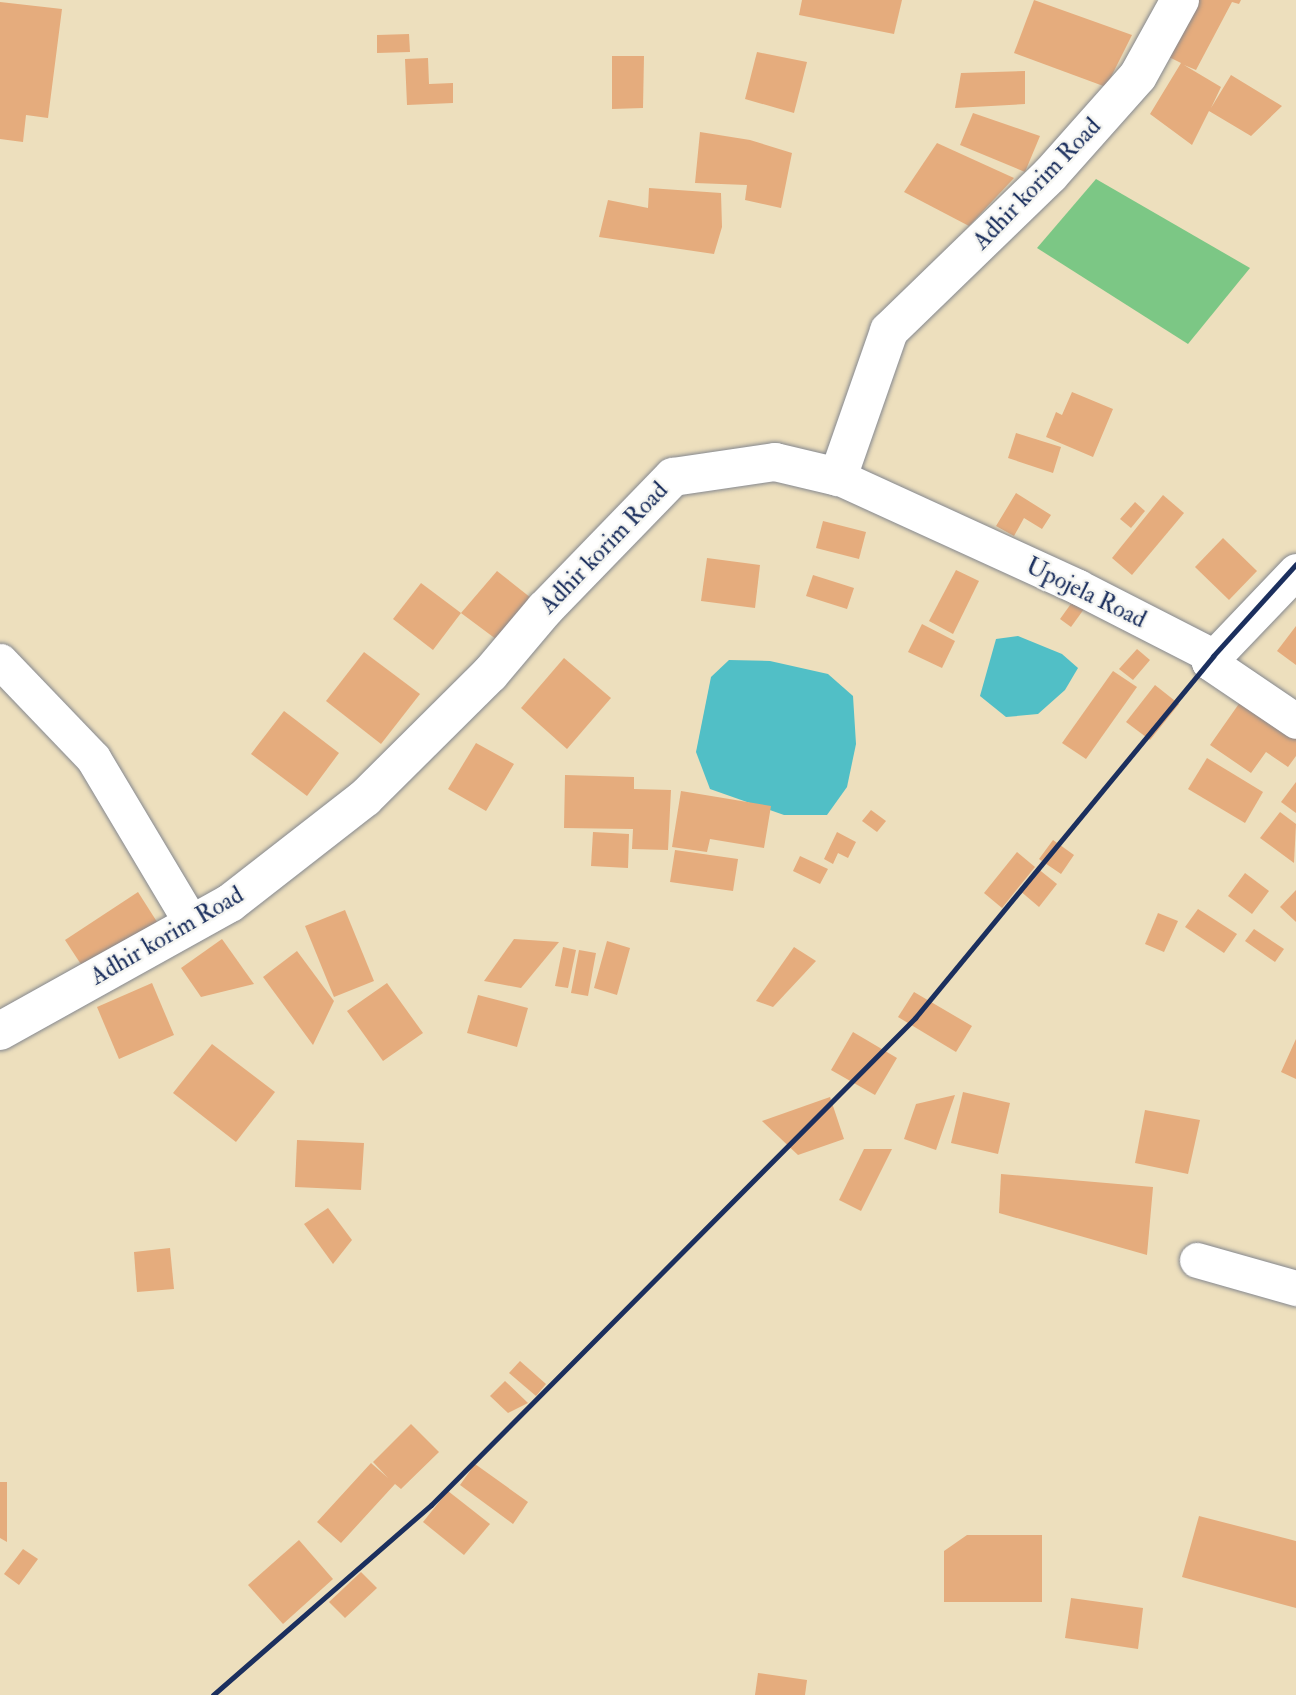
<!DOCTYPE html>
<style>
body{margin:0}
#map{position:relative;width:1296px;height:1695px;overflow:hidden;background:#eddfbd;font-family:"IM FELL Double Pica",serif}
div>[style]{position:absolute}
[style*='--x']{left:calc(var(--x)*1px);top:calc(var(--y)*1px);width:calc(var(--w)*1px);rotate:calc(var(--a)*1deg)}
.green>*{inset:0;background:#7cc785}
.water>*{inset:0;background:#51bfc6}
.building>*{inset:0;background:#e5ac7d}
.roads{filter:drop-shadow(0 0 2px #84878e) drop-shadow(0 0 2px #84878e)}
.street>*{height:35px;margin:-17.5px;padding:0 17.5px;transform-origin:17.5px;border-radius:17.5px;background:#fff}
.secondary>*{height:38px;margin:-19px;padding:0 19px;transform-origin:19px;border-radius:19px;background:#fff}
.rail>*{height:5px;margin:-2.5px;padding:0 2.5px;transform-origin:2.5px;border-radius:2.5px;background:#1b2f5e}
span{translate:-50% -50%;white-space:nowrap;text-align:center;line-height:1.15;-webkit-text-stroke:5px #f6f6f2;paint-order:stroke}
.street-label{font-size:24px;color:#1b2f5e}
</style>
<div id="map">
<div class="green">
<i style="clip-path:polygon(1096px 179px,1250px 268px,1188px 344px,1037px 248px)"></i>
</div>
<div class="water">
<i style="clip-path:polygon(1018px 636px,1062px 654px,1078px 668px,1065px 690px,1038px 714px,1006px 717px,980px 696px,996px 639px)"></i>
<i style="clip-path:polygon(729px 660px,770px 661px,828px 674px,853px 696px,856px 744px,847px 787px,827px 815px,784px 815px,710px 789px,696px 752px,711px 677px)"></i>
</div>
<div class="building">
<i style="clip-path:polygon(802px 0,902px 0,894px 34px,799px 15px)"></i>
<i style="clip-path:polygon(1034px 0,1132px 35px,1106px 87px,1014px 53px)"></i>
<i style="clip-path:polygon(1189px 0,1241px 0,1239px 4px,1232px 2px,1196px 70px,1184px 65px,1221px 87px,1211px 108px,1231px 75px,1282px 106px,1251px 136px,1209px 111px,1192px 145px,1150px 114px,1181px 63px,1161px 53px)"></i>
<i style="clip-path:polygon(0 2px,62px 9px,48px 118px,26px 115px,23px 142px,0 139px)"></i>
<i style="clip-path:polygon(409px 34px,410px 52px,377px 53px,377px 35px)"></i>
<i style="clip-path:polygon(757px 52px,807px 62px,794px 113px,745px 99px)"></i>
<i style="clip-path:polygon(612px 56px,644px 56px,643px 108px,612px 109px)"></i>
<i style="clip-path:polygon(428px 58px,429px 84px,453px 83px,453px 103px,407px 105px,405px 59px)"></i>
<i style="clip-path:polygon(1025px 71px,1025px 104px,955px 108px,961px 73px)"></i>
<i style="clip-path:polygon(973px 113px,1040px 136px,1025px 172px,960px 145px)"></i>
<i style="clip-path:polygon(700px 132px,750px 140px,792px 153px,781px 208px,745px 200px,747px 185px,695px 183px)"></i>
<i style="clip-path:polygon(937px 143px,1014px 178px,969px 226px,904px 192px)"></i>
<i style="clip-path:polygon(649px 188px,721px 193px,722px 227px,714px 254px,599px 237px,608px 200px,648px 208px)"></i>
<i style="clip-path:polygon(1072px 392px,1113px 409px,1093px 457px,1046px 437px,1056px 412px,1062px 415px)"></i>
<i style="clip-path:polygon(1016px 433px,1061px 447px,1053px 473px,1008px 458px)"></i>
<i style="clip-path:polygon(1016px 493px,1051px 515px,1042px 529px,1024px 518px,1014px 536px,996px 526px)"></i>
<i style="clip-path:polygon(1163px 495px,1184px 513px,1132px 575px,1112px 558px)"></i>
<i style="clip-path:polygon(1135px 502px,1145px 511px,1131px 528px,1120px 519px)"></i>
<i style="clip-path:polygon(823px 521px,866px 532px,859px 559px,816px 548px)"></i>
<i style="clip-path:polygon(1223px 538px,1257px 571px,1229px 600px,1195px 567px)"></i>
<i style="clip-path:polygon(707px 558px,760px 565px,755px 608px,701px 601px)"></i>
<i style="clip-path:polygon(956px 570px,979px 581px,953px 634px,929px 621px)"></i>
<i style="clip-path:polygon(497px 571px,545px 609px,512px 651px,461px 613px)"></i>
<i style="clip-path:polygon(813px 575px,854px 588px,847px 609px,806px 596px)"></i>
<i style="clip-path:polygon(421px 583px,461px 613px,433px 650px,393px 619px)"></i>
<i style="clip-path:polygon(1073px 601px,1084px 609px,1071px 627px,1060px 619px)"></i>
<i style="clip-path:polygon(922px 624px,955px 641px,942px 668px,908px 652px)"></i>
<i style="clip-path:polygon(1296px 626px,1296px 665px,1277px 651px)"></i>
<i style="clip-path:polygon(1137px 649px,1150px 660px,1133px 680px,1119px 669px)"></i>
<i style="clip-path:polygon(364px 652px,420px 694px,381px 744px,326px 701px)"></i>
<i style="clip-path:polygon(564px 658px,611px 698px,567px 749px,521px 708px)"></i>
<i style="clip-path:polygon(1113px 671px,1137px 687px,1086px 759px,1062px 743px)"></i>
<i style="clip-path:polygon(1155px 685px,1179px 704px,1150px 740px,1126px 722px)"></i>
<i style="clip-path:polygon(1243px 698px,1296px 735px,1296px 756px,1288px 767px,1266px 752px,1251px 773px,1210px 745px)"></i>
<i style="clip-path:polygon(284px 711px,339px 753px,307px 796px,251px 754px)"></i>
<i style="clip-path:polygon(476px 743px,514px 764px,486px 811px,448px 789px)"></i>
<i style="clip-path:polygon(1207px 758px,1263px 792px,1245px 823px,1188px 789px)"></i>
<i style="clip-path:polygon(565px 775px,634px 777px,634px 789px,671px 790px,668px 850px,632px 849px,633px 829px,564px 828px)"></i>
<i style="clip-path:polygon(1296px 782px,1296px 813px,1281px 802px)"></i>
<i style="clip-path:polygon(681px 791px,771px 806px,764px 848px,710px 839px,707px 852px,672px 847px)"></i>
<i style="clip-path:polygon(871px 810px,886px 821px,877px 832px,862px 821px)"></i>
<i style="clip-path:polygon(1280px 812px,1296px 824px,1294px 863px,1260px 838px)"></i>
<i style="clip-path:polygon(593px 832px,629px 834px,628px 868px,591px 866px)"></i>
<i style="clip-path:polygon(837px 832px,856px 842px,848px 858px,838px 853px,833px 864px,824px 859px)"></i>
<i style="clip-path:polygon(1053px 840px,1074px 855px,1061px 874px,1039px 859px)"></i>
<i style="clip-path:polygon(675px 850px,738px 859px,733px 891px,670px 882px)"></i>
<i style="clip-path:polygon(1017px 852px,1035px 867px,1002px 908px,984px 893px)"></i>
<i style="clip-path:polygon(800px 856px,828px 869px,820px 884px,793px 871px)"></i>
<i style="clip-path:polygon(1037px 868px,1057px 884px,1039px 907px,1019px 890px)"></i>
<i style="clip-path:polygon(1245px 873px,1269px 891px,1252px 914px,1228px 896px)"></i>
<i style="clip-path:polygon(1296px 890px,1296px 922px,1280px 907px)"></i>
<i style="clip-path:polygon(138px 892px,159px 925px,86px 972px,65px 940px)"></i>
<i style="clip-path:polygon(1198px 909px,1237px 934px,1224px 953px,1185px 927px)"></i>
<i style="clip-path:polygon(345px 910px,374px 981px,334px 997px,305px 926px)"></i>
<i style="clip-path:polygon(1158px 913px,1178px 921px,1164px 952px,1145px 944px)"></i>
<i style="clip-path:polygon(1254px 929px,1284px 949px,1275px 962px,1245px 941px)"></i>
<i style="clip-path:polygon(222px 939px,254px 984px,201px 997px,181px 968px)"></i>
<i style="clip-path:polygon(514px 939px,559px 942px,521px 988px,484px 981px)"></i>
<i style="clip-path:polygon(607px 941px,630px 948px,617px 995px,594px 988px)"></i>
<i style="clip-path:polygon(563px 947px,576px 950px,568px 988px,555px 986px)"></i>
<i style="clip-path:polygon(794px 947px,816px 961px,773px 1007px,756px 1001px)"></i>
<i style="clip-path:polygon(579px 950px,596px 953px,588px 996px,571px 993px)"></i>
<i style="clip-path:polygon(297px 951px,334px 1001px,313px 1045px,263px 977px)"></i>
<i style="clip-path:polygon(152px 983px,174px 1035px,119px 1059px,97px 1007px)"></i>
<i style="clip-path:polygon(387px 983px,423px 1033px,383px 1061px,347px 1011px)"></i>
<i style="clip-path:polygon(914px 992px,972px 1026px,956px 1052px,898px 1017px)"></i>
<i style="clip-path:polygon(478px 995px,528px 1008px,517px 1047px,467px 1033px)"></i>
<i style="clip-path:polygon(853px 1032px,897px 1058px,875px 1095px,831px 1070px)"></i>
<i style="clip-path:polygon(1296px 1039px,1296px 1079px,1281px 1072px)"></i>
<i style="clip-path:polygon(212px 1044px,275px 1092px,236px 1142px,173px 1093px)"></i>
<i style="clip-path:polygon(963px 1092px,1010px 1103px,998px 1154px,951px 1143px)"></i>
<i style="clip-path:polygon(955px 1095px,936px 1150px,904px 1139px,916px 1104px)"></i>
<i style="clip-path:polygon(830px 1097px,844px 1139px,798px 1155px,762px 1121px)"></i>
<i style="clip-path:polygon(1145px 1110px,1200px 1120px,1188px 1174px,1135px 1163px)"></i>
<i style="clip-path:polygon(297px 1140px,364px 1143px,361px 1190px,295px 1187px)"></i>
<i style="clip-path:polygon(864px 1149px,892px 1149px,861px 1211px,839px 1200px)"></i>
<i style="clip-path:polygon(1001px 1174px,1153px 1187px,1147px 1255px,999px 1213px)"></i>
<i style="clip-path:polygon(328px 1208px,352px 1240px,333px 1264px,304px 1224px)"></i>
<i style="clip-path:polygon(170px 1248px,174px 1289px,137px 1292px,134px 1252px)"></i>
<i style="clip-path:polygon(520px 1361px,546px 1384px,536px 1396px,509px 1373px)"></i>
<i style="clip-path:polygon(505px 1381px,528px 1403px,508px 1413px,490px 1396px)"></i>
<i style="clip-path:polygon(411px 1424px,439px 1452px,401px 1489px,395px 1484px,341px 1543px,317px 1522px,371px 1463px,388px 1478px,373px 1462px)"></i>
<i style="clip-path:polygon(475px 1464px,528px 1502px,513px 1524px,460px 1485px)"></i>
<i style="clip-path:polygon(0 1482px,7px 1482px,7px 1542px,0 1538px)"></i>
<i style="clip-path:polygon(448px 1491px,490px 1524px,464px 1555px,423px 1522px)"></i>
<i style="clip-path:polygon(1199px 1516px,1296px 1541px,1296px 1608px,1182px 1577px)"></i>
<i style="clip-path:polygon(967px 1535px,1042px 1535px,1042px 1602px,944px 1602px,944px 1551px)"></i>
<i style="clip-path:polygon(299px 1540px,333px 1579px,283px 1624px,248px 1585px)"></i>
<i style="clip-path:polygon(23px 1549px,38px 1559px,19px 1585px,4px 1574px)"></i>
<i style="clip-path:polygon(361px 1572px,377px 1588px,345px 1618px,329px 1602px)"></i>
<i style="clip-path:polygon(1071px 1598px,1143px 1608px,1138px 1649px,1065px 1638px)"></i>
<i style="clip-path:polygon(758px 1673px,807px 1680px,805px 1695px,755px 1695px)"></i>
</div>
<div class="roads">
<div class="street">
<i style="--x:838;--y:477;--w:264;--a:24.6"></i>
<i style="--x:1078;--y:587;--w:152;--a:27.1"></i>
<i style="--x:1213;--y:656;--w:7;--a:124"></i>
<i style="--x:0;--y:661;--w:134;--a:46.2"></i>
<i style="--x:93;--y:758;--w:193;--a:59.2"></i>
<i style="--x:1209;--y:662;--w:126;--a:-46.3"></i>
<i style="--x:1209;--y:662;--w:105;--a:34.1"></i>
<i style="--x:1197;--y:1260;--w:103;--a:15.8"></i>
</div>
<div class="secondary">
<i style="--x:0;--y:1031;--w:263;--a:-29.1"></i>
<i style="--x:230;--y:903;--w:171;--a:-37.9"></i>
<i style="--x:365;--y:798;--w:176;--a:-44.8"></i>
<i style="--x:490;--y:674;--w:85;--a:-49.8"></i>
<i style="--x:545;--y:609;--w:184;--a:-45.9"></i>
<i style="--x:673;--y:477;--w:103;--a:-8.4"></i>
<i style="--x:775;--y:462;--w:65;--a:13.4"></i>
<i style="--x:838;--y:477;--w:155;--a:-70.7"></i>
<i style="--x:889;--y:331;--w:224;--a:-44.1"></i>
<i style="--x:1050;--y:175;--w:132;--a:-48.4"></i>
<i style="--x:1138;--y:76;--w:87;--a:-61.1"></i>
</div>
</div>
<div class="rail">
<i style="--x:213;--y:1695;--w:289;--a:-41.1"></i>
<i style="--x:431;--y:1505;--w:687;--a:-45.18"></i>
<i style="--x:915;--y:1018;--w:469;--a:-50.5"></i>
<i style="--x:1213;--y:656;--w:124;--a:-47.9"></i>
</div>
<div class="street-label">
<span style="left:1037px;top:184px;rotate:-46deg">Adhir korim Road</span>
<span style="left:604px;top:548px;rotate:-46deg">Adhir korim Road</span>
<span style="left:1086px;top:593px;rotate:26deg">Upojela Road</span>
<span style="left:167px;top:936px;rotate:-30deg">Adhir korim Road</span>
</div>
</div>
